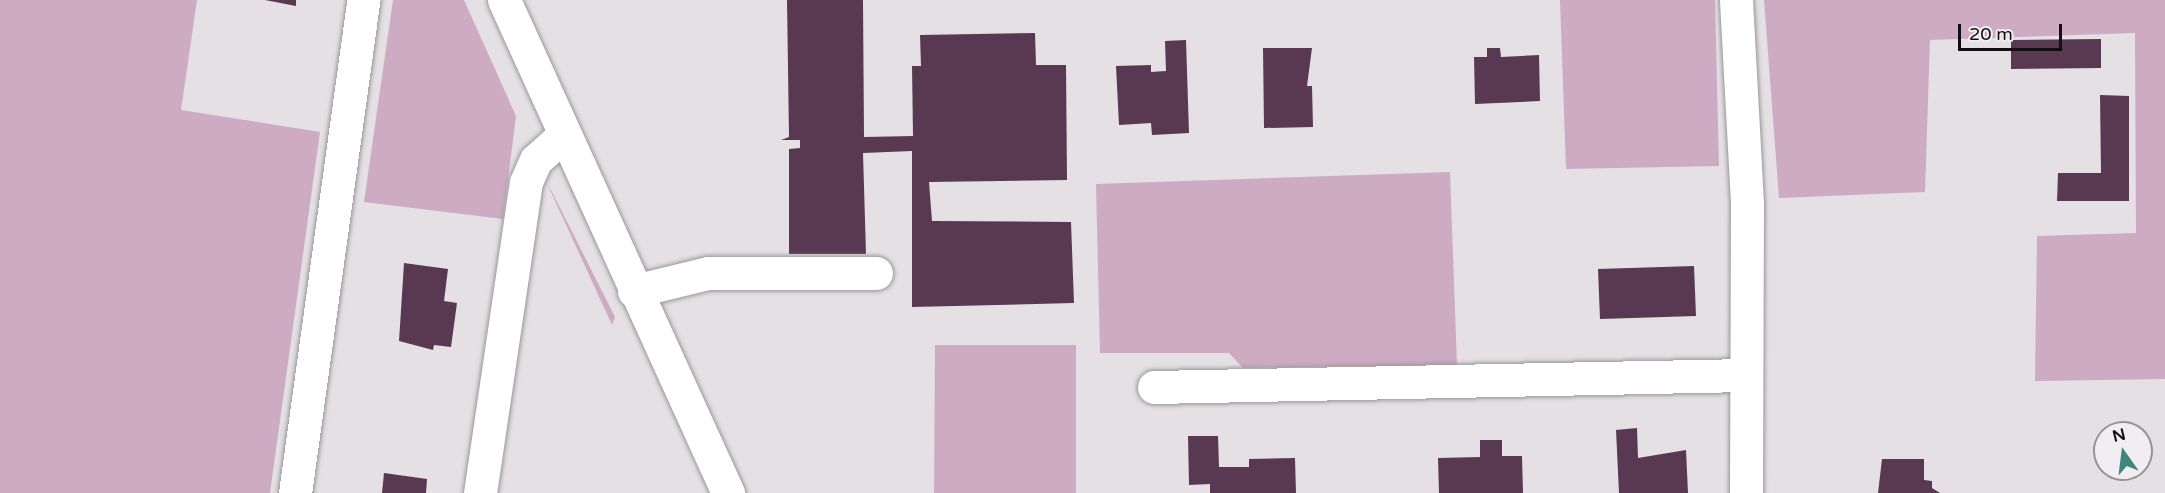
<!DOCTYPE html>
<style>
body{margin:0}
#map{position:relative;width:2165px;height:493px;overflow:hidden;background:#e4e0e3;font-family:"Varela Round",sans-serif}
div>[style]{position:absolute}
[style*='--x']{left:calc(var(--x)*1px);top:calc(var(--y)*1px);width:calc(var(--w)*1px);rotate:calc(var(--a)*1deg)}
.green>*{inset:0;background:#cdabc3}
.building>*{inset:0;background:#593951}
.roads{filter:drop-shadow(0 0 2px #9a9699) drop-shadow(0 0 2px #9a9699)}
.minor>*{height:33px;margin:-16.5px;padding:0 16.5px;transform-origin:16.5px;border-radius:16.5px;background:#fff}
span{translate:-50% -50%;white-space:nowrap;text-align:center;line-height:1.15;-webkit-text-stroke:6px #f1edf0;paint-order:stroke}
.north{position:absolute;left:2093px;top:421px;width:60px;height:60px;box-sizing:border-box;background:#f1edf0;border:2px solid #979496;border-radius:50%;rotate:346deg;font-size:16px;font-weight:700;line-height:24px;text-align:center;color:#110f10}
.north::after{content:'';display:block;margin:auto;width:21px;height:27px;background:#3f867e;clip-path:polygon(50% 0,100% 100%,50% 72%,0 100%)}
.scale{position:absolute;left:1958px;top:24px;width:104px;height:27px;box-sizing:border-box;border:3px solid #110f10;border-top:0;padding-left:8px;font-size:18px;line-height:21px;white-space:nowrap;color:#110f10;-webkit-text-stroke:4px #f1edf0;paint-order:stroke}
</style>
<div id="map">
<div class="green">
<i style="clip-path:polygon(0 0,197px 0,181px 110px,320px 132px,270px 493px,0 493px)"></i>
<i style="clip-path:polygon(393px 0,464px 0,516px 116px,503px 219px,364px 202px)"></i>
<i style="clip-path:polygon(1560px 0,1715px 0,1719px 166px,1566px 169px)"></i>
<i style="clip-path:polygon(1764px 0,2165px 0,2165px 379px,2035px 381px,2037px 236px,2136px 233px,2135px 33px,1930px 40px,1925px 192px,1779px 198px)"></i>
<i style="clip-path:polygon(1450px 172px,1457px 365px,1243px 368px,1229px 353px,1100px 353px,1096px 184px)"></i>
<i style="clip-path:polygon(548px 184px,615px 317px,612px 325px,551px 192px)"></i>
<i style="clip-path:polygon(935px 345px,1076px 345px,1076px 493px,934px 493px)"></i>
</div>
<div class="building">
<i style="clip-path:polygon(265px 0,296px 0,296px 6px)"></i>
<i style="clip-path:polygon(787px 0,863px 0,864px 137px,913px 136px,912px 66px,921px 66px,920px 35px,1035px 33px,1036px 65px,1066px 65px,1067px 180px,929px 182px,932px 221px,1071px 222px,1074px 303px,912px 307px,912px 151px,863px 153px,866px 254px,789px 254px,789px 149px,800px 148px,800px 140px,781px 140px,789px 137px)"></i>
<i style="clip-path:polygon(2101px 39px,2101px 68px,2011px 69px,2011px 40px)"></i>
<i style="clip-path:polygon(1186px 40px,1189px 133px,1152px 135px,1151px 123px,1119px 125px,1116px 66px,1151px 65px,1151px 72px,1166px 71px,1165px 41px)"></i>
<i style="clip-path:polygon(1263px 48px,1312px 48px,1307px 86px,1312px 86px,1313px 127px,1264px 128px)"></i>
<i style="clip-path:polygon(1487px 48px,1500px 48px,1501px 57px,1539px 55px,1540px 101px,1475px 104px,1474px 57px,1487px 57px)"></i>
<i style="clip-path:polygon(2100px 95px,2129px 96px,2129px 201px,2057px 201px,2058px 173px,2101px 173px)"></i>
<i style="clip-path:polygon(404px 263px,448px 269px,444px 301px,457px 303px,451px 347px,434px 345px,433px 350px,399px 341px)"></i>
<i style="clip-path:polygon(1694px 266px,1696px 316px,1600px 319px,1598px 269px)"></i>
<i style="clip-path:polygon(1637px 428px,1638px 458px,1686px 450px,1688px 493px,1619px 493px,1616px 430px)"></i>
<i style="clip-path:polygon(1188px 436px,1218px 436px,1219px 467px,1249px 467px,1249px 459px,1295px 458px,1296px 493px,1210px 493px,1210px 484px,1189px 485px)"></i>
<i style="clip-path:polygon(1480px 440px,1502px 440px,1502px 456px,1522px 456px,1523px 493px,1439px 493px,1438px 458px,1480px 457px)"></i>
<i style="clip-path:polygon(1882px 459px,1924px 459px,1924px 480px,1932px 481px,1932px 488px,1940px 493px,1878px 493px)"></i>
<i style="clip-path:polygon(384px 473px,427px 479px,426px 493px,382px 493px)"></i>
</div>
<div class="roads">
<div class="minor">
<i style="--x:504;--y:0;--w:542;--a:65.56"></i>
<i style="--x:1736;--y:0;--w:204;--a:86.9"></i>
<i style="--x:1747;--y:204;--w:289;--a:90.2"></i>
<i style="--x:634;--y:291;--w:76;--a:-13.7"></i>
<i style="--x:708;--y:273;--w:168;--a:0"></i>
<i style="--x:1154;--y:387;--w:591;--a:-1.16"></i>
<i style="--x:295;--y:493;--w:498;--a:-82.1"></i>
<i style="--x:480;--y:493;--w:314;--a:-81.6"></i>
<i style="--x:526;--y:182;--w:24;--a:-66"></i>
<i style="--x:536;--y:160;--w:38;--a:-42"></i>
</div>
</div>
<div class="north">N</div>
<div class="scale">20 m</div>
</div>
